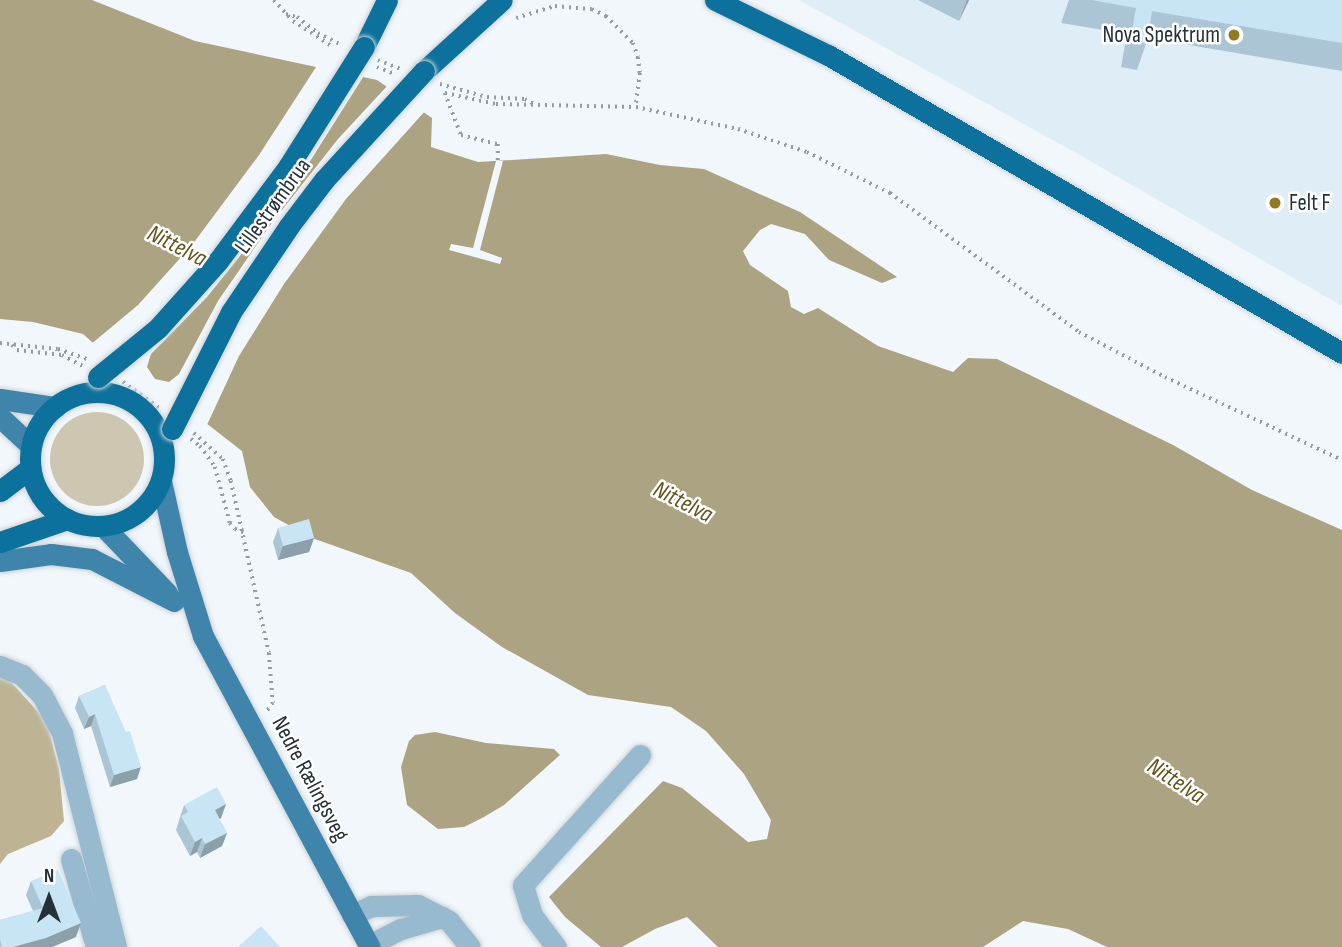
<!DOCTYPE html>
<meta charset="utf-8">
<style>
body{margin:0}
#map{position:relative;width:1342px;height:947px;overflow:hidden;background:#f1f7fb;font-family:"Sofia Sans Condensed",sans-serif}
div>[style]{position:absolute}
[style*='--x']{left:calc(var(--x)*1px);top:calc(var(--y)*1px);width:calc(var(--w)*1px);rotate:calc(var(--a)*1deg)}
.built>*{inset:0;background:#dfedf6}
.green>*{inset:0;background:#cdc7b1}
.round{border-radius:50%}
.forest>*{inset:0;background:#beb493}
.water>*{inset:0;background:#aca382}
.pier>*{inset:0;background:#f1f7fb}
.path>*{height:3.5px;margin-top:-1.75px;transform-origin:0;background:repeating-linear-gradient(90deg,#949da1 0 2px,transparent 0 7px)}
.roads{filter:drop-shadow(0 0 2px #ccd3d8) drop-shadow(0 0 2px #ccd3d8)}
.minor>*{height:21px;margin:-10.5px;padding:0 10.5px;transform-origin:10.5px;border-radius:10.5px;background:#97bacf}
.major>*{height:21px;margin:-10.5px;padding:0 10.5px;transform-origin:10.5px;border-radius:10.5px;background:#3f85ab}
.highway>*{height:21px;margin:-10.5px;padding:0 10.5px;transform-origin:10.5px;border-radius:10.5px;background:#0c729d}
.highway>.ring{margin:-10.5px;padding:0;box-sizing:content-box;background:none;border:21px solid #0c729d;border-radius:50%}
.bridges{filter:drop-shadow(0 0 2px #ccd3d8) drop-shadow(0 0 2px #ccd3d8)}
.highway-bridge>*{height:21px;margin:-10.5px;padding:0 10.5px;transform-origin:10.5px;border-radius:10.5px;background:#0c729d}
.wall>*{inset:0;background:#acc5d4}
.shaded-wall>*{inset:0;background:#8ca0ac}
.building>*{inset:0;background:#c8e5f6}
.dots>*{width:19px;height:19px;translate:-50% -50%;box-sizing:border-box;border:4px solid #fff;border-radius:50%}
span{translate:-50% -50%;white-space:nowrap;text-align:center;line-height:1.15;-webkit-text-stroke:5px #fff;paint-order:stroke}
.poi-label{font-size:23px;color:#253137}
.right{translate:-100% -50%;text-align:right}
.left{translate:0 -50%;text-align:left}
.street-label{font-size:23px;color:#253137}
.water-label{font-size:24px;color:#64551c;font-style:italic}
.north{position:absolute;left:14px;top:863px;width:70px;height:70px;-webkit-text-stroke:5px #fff;paint-order:stroke;rotate:0deg;font-size:19px;font-weight:700;line-height:28px;text-align:center;color:#253137}
.north::after{content:'';display:block;margin:auto;width:24px;height:32px;background:#253137;clip-path:polygon(50% 0,100% 100%,50% 72%,0 100%)}
</style>
<div id="map">
<div class="built">
<i style="clip-path:polygon(799px 0,1342px 0,1342px 306px,1071px 150px)"></i>
</div>
<div class="green">
<i class="round" style="left:50px;top:412px;width:94px;height:94px"></i>
</div>
<div class="forest">
<i style="clip-path:polygon(0 670px,51px 726px,48px 727px,59px 769px,64px 821px,51px 836px,8px 854px,0 864px)"></i>
</div>
<div class="water">
<i style="clip-path:polygon(0 0,92px 0,195px 41px,377px 80px,432px 118px,431px 147px,478px 162px,606px 154px,660px 165px,704px 169px,800px 212px,897px 277px,882px 283px,829px 260px,805px 234px,771px 224px,760px 230px,743px 251px,750px 265px,788px 291px,791px 307px,804px 314px,818px 308px,878px 346px,953px 372px,968px 358px,997px 359px,1173px 445px,1252px 490px,1342px 530px,1342px 947px,1107px 947px,1068px 929px,1023px 921px,983px 947px,718px 947px,687px 917px,655px 929px,622px 947px,601px 947px,565px 917px,549px 897px,663px 781px,682px 788px,748px 842px,767px 839px,771px 820px,744px 774px,706px 731px,671px 707px,588px 695px,502px 647px,455px 613px,411px 573px,312px 538px,274px 517px,250px 487px,242px 451px,139px 371px,101px 350px,83px 334px,33px 322px,0 319px)"></i>
<i style="clip-path:polygon(435px 732px,486px 743px,554px 749px,560px 755px,504px 805px,484px 817px,464px 827px,438px 829px,407px 805px,401px 767px,409px 741px,415px 735px)"></i>
</div>
<div class="pier">
<i style="clip-path:polygon(318px 64px,365px 74px,302px 174px,268px 221px,207px 297px,151px 354px,147px 367px,155px 379px,169px 382px,179px 374px,218px 301px,271px 224px,338px 139px,389px 84px,426px 110px,346px 199px,284px 284px,239px 356px,206px 427px,137px 374px,90px 345px,138px 305px,192px 245px,259px 155px)"></i>
<i style="clip-path:polygon(496px 161px,503px 161px,480px 250px,502px 258px,500px 264px,449px 250px,451px 244px,473px 248px)"></i>
</div>
<div class="path">
<i style="--x:274;--y:0;--w:28;--a:48"></i>
<i style="--x:293;--y:21;--w:48;--a:33"></i>
<i style="--x:286;--y:14;--w:11;--a:15"></i>
<i style="--x:297;--y:17;--w:26;--a:37"></i>
<i style="--x:318;--y:33;--w:27;--a:27"></i>
<i style="--x:516;--y:18;--w:41;--a:-17.1"></i>
<i style="--x:555;--y:6;--w:37;--a:5"></i>
<i style="--x:592;--y:9;--w:16;--a:27"></i>
<i style="--x:606;--y:16;--w:38;--a:45"></i>
<i style="--x:633;--y:43;--w:15;--a:70"></i>
<i style="--x:638;--y:57;--w:16;--a:83"></i>
<i style="--x:640;--y:73;--w:34;--a:97"></i>
<i style="--x:378;--y:60;--w:24;--a:22"></i>
<i style="--x:377;--y:67;--w:18;--a:22"></i>
<i style="--x:440;--y:84;--w:49;--a:15.5"></i>
<i style="--x:487;--y:97;--w:38;--a:3"></i>
<i style="--x:525;--y:99;--w:10;--a:29"></i>
<i style="--x:445;--y:93;--w:52;--a:12.2"></i>
<i style="--x:496;--y:104;--w:140;--a:1.2"></i>
<i style="--x:636;--y:107;--w:104;--a:12.2"></i>
<i style="--x:738;--y:129;--w:73;--a:18.4"></i>
<i style="--x:807;--y:152;--w:93;--a:26.3"></i>
<i style="--x:890;--y:193;--w:235;--a:36.3"></i>
<i style="--x:1079;--y:332;--w:97;--a:27.6"></i>
<i style="--x:1165;--y:377;--w:195;--a:25.1"></i>
<i style="--x:445;--y:93;--w:45;--a:69.1"></i>
<i style="--x:461;--y:135;--w:38;--a:14"></i>
<i style="--x:498;--y:144;--w:20;--a:90"></i>
<i style="--x:0;--y:343;--w:58;--a:5.9"></i>
<i style="--x:58;--y:349;--w:31;--a:19"></i>
<i style="--x:12;--y:345;--w:7;--a:45"></i>
<i style="--x:17;--y:350;--w:45;--a:6.3"></i>
<i style="--x:62;--y:355;--w:24;--a:28"></i>
<i style="--x:123;--y:382;--w:44;--a:35.8"></i>
<i style="--x:115;--y:388;--w:48;--a:34"></i>
<i style="--x:194;--y:433;--w:39;--a:42"></i>
<i style="--x:223;--y:459;--w:23;--a:70"></i>
<i style="--x:231;--y:481;--w:176;--a:77.5"></i>
<i style="--x:269;--y:653;--w:50;--a:85.4"></i>
<i style="--x:273;--y:703;--w:11;--a:124"></i>
<i style="--x:191;--y:439;--w:11;--a:38"></i>
<i style="--x:200;--y:446;--w:26;--a:54"></i>
<i style="--x:215;--y:467;--w:58;--a:75"></i>
<i style="--x:230;--y:523;--w:8;--a:50"></i>
<i style="--x:235;--y:529;--w:9;--a:21"></i>
</div>
<div class="roads">
<div class="minor">
<i style="--x:0;--y:666;--w:24;--a:22"></i>
<i style="--x:22;--y:675;--w:28;--a:45"></i>
<i style="--x:42;--y:695;--w:43;--a:62.2"></i>
<i style="--x:62;--y:733;--w:221;--a:75.8"></i>
<i style="--x:71;--y:859;--w:91;--a:74.1"></i>
<i style="--x:352;--y:915;--w:21;--a:-25"></i>
<i style="--x:371;--y:906;--w:47;--a:-1.2"></i>
<i style="--x:418;--y:905;--w:35;--a:27"></i>
<i style="--x:449;--y:921;--w:33;--a:51"></i>
<i style="--x:369;--y:945;--w:36;--a:-27"></i>
<i style="--x:401;--y:929;--w:43;--a:-16.3"></i>
<i style="--x:556;--y:947;--w:40;--a:-127"></i>
<i style="--x:532;--y:915;--w:31;--a:-107"></i>
<i style="--x:523;--y:885;--w:175;--a:-48"></i>
</div>
<div class="major">
<i style="--x:0;--y:399;--w:56;--a:8.3"></i>
<i style="--x:0;--y:417;--w:42;--a:43.1"></i>
<i style="--x:161;--y:481;--w:73;--a:77.3"></i>
<i style="--x:177;--y:552;--w:88;--a:72.8"></i>
<i style="--x:203;--y:636;--w:353;--a:61.8"></i>
<i style="--x:103;--y:526;--w:93;--a:46.3"></i>
<i style="--x:0;--y:561;--w:51;--a:-7.8"></i>
<i style="--x:51;--y:554;--w:41;--a:7"></i>
<i style="--x:92;--y:559;--w:92;--a:27.1"></i>
</div>
<div class="highway">
<i style="--x:715;--y:0;--w:126;--a:26"></i>
<i style="--x:828;--y:55;--w:594;--a:30.1"></i>
<i style="--x:364;--y:47;--w:52;--a:-63.9"></i>
<i style="--x:424;--y:71;--w:105;--a:-42.3"></i>
<i class="ring" style="left:30px;top:392px;width:113px;height:113px"></i>
<i style="--x:0;--y:491;--w:38;--a:-37"></i>
<i style="--x:0;--y:542;--w:71;--a:-18.9"></i>
</div>
</div>
<div class="bridges">
<div class="highway-bridge">
<i style="--x:98;--y:377;--w:77;--a:-39.2"></i>
<i style="--x:158;--y:328;--w:90;--a:-48.2"></i>
<i style="--x:218;--y:261;--w:117;--a:-53.3"></i>
<i style="--x:288;--y:167;--w:142;--a:-57.7"></i>
<i style="--x:172;--y:429;--w:131;--a:-63.2"></i>
<i style="--x:231;--y:312;--w:104;--a:-56"></i>
<i style="--x:289;--y:226;--w:58;--a:-52.7"></i>
<i style="--x:324;--y:180;--w:148;--a:-47.5"></i>
</div>
</div>
<div class="wall">
<i style="clip-path:polygon(918px 0,969px 0,959px 21px)"></i>
<i style="clip-path:polygon(1069px 0,1342px 0,1342px 71px,1148px 38px,1137px 70px,1121px 67px,1127px 34px,1061px 23px)"></i>
<i style="clip-path:polygon(278px 528px,314px 538px,309px 552px,278px 560px,273px 542px)"></i>
<i style="clip-path:polygon(105px 685px,137px 779px,110px 787px,91px 726px,84px 729px,75px 708px,79px 696px)"></i>
<i style="clip-path:polygon(226px 804px,221px 818px,219px 819px,227px 833px,222px 846px,200px 858px,197px 852px,190px 856px,176px 830px,184px 805px)"></i>
<i style="clip-path:polygon(31px 881px,76px 937px,52px 947px,0 947px,0 920px,33px 911px,26px 895px)"></i>
</div>
<div class="shaded-wall">
<i style="clip-path:polygon(967px 0,969px 0,959px 21px)"></i>
<i style="clip-path:polygon(314px 538px,309px 552px,278px 560px,283px 546px)"></i>
<i style="clip-path:polygon(95px 714px,91px 726px,84px 729px,89px 717px)"></i>
<i style="clip-path:polygon(141px 767px,137px 779px,110px 787px,114px 775px)"></i>
<i style="clip-path:polygon(226px 804px,221px 818px,210px 824px,215px 810px)"></i>
<i style="clip-path:polygon(227px 833px,222px 846px,200px 858px,205px 844px)"></i>
<i style="clip-path:polygon(202px 838px,197px 852px,190px 856px,195px 842px)"></i>
<i style="clip-path:polygon(81px 923px,76px 937px,52px 947px,13px 947px)"></i>
</div>
<div class="building">
<i style="clip-path:polygon(1091px 0,1342px 0,1342px 43px,1152px 11px,1147px 44px,1130px 41px,1136px 8px)"></i>
<i style="clip-path:polygon(309px 519px,314px 538px,283px 546px,278px 528px)"></i>
<i style="clip-path:polygon(105px 685px,126px 732px,130px 731px,141px 767px,114px 775px,95px 714px,89px 717px,79px 696px)"></i>
<i style="clip-path:polygon(217px 787px,226px 804px,215px 810px,227px 833px,205px 844px,202px 838px,195px 842px,181px 816px,188px 812px,184px 805px)"></i>
<i style="clip-path:polygon(58px 870px,81px 923px,46px 938px,13px 947px,2px 947px,0 939px,0 920px,43px 908px,31px 881px)"></i>
<i style="clip-path:polygon(261px 926px,280px 947px,238px 947px)"></i>
</div>
<div class="dots">
<i style="left:1234px;top:35px;background:#917a21"></i>
<i style="left:1275px;top:203px;background:#917a21"></i>
</div>
<div class="poi-label">
<span class="right" style="left:1220px;top:35px">Nova Spektrum</span>
<span class="left" style="left:1289px;top:203px">Felt F</span>
</div>
<div class="street-label">
<span style="left:273px;top:206px;rotate:-54deg">Lillestrømbrua</span>
<span style="left:310px;top:779px;rotate:62deg">Nedre Rælingsveg</span>
</div>
<div class="water-label">
<span style="left:177px;top:246px;rotate:27deg">Nittelva</span>
<span style="left:683px;top:502px;rotate:27deg">Nittelva</span>
<span style="left:1176px;top:781px;rotate:33deg">Nittelva</span>
</div>
<div class="north">N</div>
</div>
